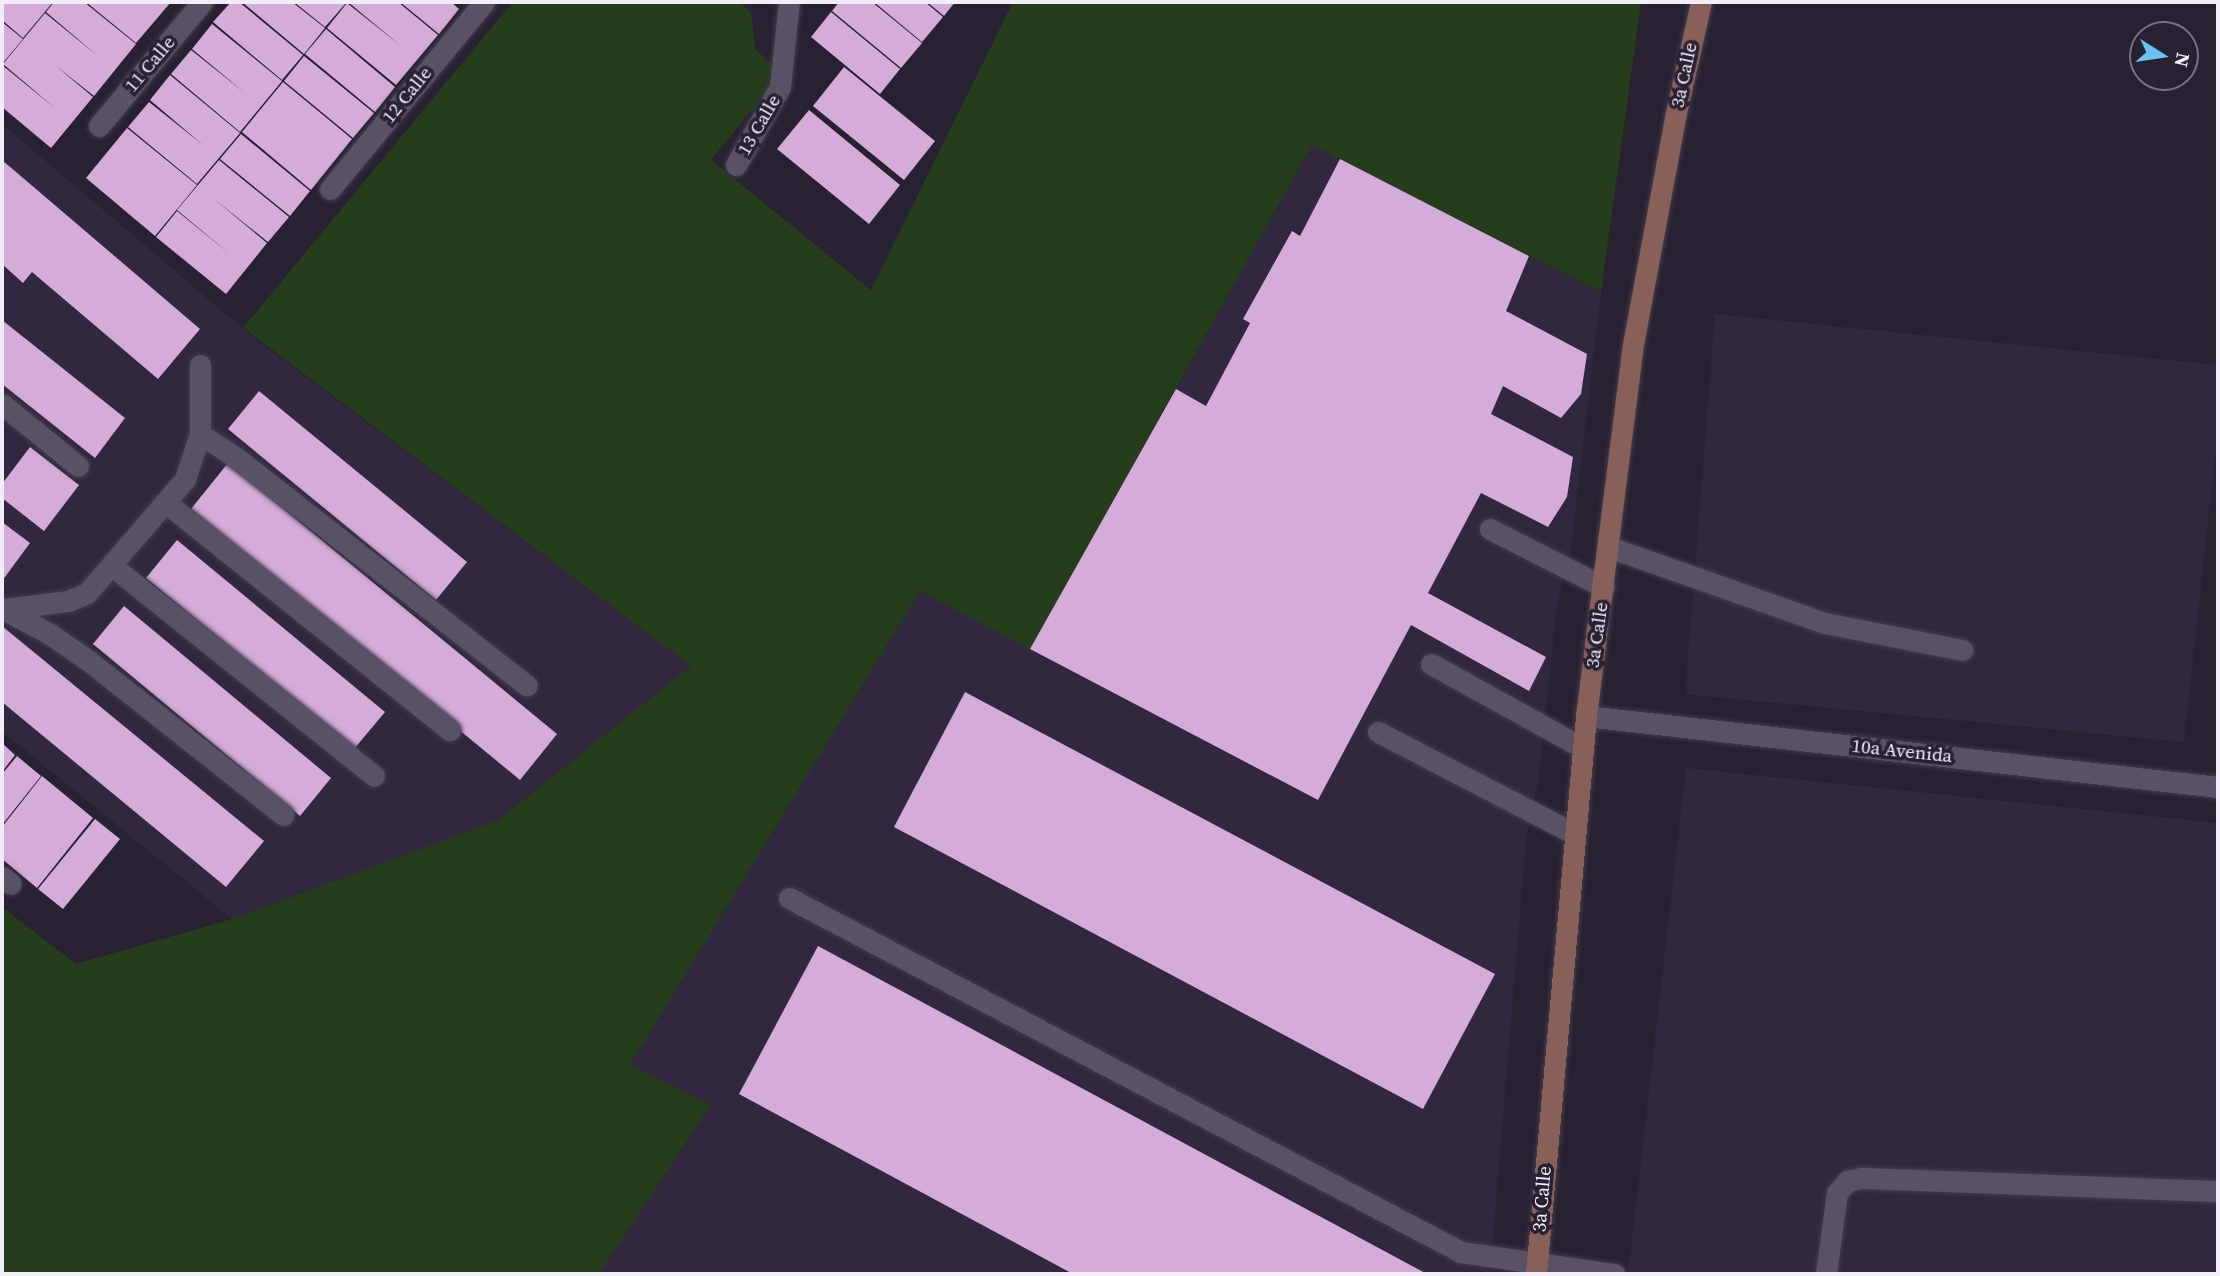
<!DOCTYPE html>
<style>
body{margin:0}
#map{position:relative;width:2220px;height:1276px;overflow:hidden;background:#282132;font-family:"Source Serif 4",serif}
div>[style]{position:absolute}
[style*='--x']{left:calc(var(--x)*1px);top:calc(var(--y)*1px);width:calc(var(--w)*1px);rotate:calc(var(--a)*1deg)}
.built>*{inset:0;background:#31283f}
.green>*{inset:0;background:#253d1b}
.building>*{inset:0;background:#d4abd9}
.roads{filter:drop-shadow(0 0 2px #423c4b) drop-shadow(0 0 2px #423c4b)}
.lane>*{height:21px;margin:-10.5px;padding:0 10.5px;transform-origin:10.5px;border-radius:10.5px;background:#595165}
.street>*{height:21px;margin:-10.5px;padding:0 10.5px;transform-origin:10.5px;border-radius:10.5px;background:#595165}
.secondary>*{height:21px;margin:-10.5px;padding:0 10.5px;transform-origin:10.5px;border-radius:10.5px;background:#886059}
span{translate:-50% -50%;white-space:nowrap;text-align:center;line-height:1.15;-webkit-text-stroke:7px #282132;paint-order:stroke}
.street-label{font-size:19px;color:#f1edf9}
.frame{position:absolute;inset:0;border:4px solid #f1edf9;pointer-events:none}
.north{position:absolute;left:2129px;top:21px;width:70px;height:70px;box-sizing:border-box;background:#282132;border:2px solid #787382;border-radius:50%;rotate:102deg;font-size:19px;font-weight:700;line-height:28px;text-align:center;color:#f1edf9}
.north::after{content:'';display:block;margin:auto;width:24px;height:32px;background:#6dc2f3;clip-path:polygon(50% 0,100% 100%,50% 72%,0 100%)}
</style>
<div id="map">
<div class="built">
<i style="clip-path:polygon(2px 124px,254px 338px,692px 666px,498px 820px,232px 919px,2px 731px)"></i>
<i style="clip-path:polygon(1312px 145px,1601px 292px,1571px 548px,1557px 605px,1538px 782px,1526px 840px,1490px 1274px,599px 1274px,711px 1105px,629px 1066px,920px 591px,1031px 648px)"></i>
<i style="clip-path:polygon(1715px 314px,2218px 365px,2218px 429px,2184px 742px,1685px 694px)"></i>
<i style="clip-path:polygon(1686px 768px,2218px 823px,2218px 1274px,1628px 1274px)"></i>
</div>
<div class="green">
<i style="clip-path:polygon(513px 2px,739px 2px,751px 12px,755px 49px,782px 73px,711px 160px,871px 290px,1013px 2px,1641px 2px,1601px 292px,1312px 145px,1030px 649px,920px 591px,630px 1065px,711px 1105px,599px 1274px,2px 1274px,2px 907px,76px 964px,232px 919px,498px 820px,691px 666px,243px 328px)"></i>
</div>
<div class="building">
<i style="clip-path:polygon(2px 2px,53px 2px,23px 38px,2px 20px)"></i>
<i style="clip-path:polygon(54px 2px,84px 2px,136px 44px,94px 96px,56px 66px,93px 97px,51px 148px,2px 107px,2px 65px,56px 109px,3px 64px,45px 13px,99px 57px,46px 12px)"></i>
<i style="clip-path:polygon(86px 2px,171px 2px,136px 43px)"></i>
<i style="clip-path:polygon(231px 2px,239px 2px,303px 55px,282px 80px,213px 22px)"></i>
<i style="clip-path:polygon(242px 2px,292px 2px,325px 28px,304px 54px)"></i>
<i style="clip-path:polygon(294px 2px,344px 2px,346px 3px,325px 27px)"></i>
<i style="clip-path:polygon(348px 2px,398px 2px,438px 35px,396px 85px,327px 28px,347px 3px,401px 46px)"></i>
<i style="clip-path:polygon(400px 2px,451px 2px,459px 9px,439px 34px)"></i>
<i style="clip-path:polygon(839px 2px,872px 2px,922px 43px,901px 68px,832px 11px)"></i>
<i style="clip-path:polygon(874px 2px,925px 2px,943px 17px,922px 42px)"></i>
<i style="clip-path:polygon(927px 2px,955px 2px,944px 16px)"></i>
<i style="clip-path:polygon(831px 12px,900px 69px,880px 94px,811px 37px)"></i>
<i style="clip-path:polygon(2px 22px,23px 39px,2px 64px)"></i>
<i style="clip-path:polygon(212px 24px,282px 81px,240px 132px,171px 74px,191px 50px,245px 93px,192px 49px)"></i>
<i style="clip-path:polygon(326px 29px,395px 87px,375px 112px,305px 54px)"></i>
<i style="clip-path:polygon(304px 56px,374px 113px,353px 138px,284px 81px)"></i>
<i style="clip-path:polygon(844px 67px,935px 141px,904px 180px,813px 106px)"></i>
<i style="clip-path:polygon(170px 75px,240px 133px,197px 184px,128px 127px,149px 102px,203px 145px,150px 100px)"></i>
<i style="clip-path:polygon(283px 82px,352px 139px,311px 190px,242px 132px)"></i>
<i style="clip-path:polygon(809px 110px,900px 185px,869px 224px,777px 149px)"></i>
<i style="clip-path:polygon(127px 128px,197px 185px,155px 236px,86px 178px)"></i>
<i style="clip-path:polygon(241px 134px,310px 191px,290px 216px,220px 159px)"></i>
<i style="clip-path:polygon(1340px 159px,1529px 256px,1506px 311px,1587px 354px,1581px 394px,1561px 418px,1503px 386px,1491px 414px,1573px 457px,1567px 497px,1548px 527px,1481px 493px,1428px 593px,1546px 657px,1529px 691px,1411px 625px,1318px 800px,1030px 649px,1176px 389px,1206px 406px,1250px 323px,1243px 319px,1292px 231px,1300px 236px)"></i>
<i style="clip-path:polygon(2px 160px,200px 329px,158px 379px,32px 272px,23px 283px,2px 264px)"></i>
<i style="clip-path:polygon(219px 160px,289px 217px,268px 242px,214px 199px,267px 243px,226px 294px,156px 237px,177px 211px,231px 255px,177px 210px)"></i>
<i style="clip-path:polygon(2px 320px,125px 418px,95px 458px,2px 384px)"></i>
<i style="clip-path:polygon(259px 391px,467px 562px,436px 600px,228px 429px)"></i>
<i style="clip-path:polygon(30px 447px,79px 485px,44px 531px,2px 498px,2px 484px)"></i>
<i style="clip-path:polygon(228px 463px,557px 734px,520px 780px,191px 509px)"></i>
<i style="clip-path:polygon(2px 522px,30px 543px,2px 581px)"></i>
<i style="clip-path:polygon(177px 540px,385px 712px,354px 749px,146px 578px)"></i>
<i style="clip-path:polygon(124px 606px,331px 778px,300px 816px,93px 644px)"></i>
<i style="clip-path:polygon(2px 626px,264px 841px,226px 887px,2px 702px)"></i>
<i style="clip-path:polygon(965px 692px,1495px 974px,1423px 1109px,894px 827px)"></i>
<i style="clip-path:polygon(2px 743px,15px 755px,2px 772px)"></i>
<i style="clip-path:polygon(17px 756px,41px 776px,2px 825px,2px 774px)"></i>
<i style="clip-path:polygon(42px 776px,93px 818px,37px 888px,2px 859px,2px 827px)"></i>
<i style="clip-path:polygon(95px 819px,120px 839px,63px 909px,38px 889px)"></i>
<i style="clip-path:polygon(818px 946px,1427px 1274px,1073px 1274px,739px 1094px)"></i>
</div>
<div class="roads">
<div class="lane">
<i style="--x:2;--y:404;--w:98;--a:39.2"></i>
<i style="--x:200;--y:434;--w:45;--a:33.3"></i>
<i style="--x:238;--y:459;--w:367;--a:38.1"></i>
<i style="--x:165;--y:502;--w:365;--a:38.7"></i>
<i style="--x:1490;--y:529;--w:128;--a:27"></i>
<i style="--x:1609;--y:547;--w:229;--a:19.4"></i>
<i style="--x:1825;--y:623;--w:140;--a:11.1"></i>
<i style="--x:111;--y:565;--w:337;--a:38.7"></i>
<i style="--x:3;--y:609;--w:65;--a:-7"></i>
<i style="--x:68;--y:601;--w:21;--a:-23"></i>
<i style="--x:87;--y:593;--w:150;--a:-49.3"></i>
<i style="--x:185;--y:479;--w:47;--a:-71.6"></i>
<i style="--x:200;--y:434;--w:69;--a:-90"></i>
<i style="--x:3;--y:609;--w:53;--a:28"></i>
<i style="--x:50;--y:634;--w:47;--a:34.7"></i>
<i style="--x:89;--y:661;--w:248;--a:38.4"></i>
<i style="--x:1431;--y:664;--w:174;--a:28.9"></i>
<i style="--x:1378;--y:732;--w:222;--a:27.4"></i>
<i style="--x:789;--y:898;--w:760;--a:27.78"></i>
<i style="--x:1461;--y:1252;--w:155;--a:8.2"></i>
<i style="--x:1826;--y:1274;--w:82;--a:-82.3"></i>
<i style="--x:1837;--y:1193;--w:16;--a:-50"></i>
<i style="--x:1847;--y:1181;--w:14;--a:-12"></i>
<i style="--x:1861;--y:1178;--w:357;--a:2.1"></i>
</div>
<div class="street">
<i style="--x:99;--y:126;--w:161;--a:-50.3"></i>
<i style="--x:736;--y:165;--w:90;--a:-60.6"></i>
<i style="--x:780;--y:87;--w:85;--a:-84"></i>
<i style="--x:330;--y:189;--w:242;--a:-50.5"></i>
<i style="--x:1586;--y:716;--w:636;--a:6.41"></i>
<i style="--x:2;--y:877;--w:11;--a:38"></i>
</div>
<div class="secondary">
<i style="--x:1536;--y:1274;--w:560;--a:-84.88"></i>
<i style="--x:1586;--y:716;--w:369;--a:-82.8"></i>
<i style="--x:1632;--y:350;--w:241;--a:-79.5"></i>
<i style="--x:1676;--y:113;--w:114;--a:-77.3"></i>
</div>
</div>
<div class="street-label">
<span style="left:150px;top:64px;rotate:-50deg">11 Calle</span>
<span style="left:1684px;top:75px;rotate:-78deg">3a Calle</span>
<span style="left:407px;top:95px;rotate:-51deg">12 Calle</span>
<span style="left:759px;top:125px;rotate:-60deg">13 Calle</span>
<span style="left:1597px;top:635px;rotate:-82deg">3a Calle</span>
<span style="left:1902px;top:751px;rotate:6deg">10a Avenida</span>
<span style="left:1542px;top:1199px;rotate:-85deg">3a Calle</span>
</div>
<div class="frame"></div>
<div class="north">N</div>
</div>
